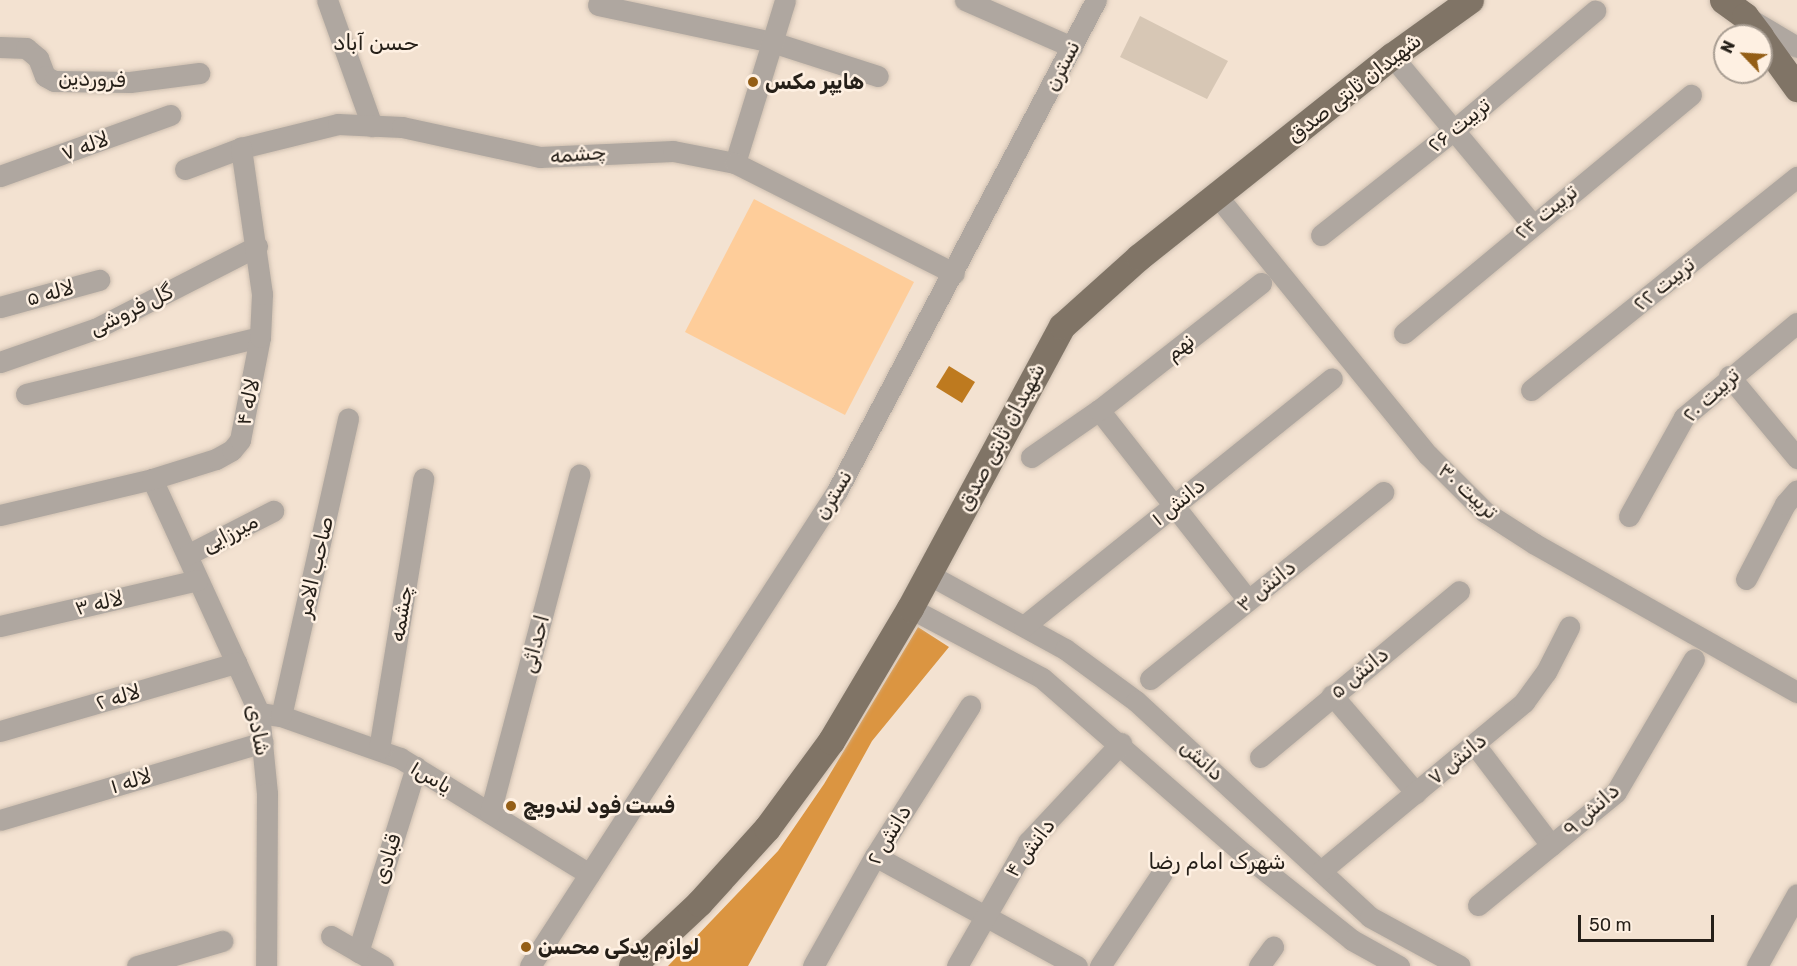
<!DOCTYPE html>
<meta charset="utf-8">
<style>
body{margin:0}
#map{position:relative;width:1797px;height:966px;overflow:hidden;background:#f3e2d1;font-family:Rubik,"Noto Naskh Arabic",sans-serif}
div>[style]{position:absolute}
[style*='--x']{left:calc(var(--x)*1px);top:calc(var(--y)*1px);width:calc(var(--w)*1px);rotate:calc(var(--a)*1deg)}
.green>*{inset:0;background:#fecd9a}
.forest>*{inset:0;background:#db9541}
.water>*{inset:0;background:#be7a1f}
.building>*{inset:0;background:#d7c7b5}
.roads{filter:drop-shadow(0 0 2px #cebfb0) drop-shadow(0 0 2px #cebfb0)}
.minor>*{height:21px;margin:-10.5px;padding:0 10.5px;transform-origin:10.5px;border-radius:10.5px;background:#afa7a0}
.major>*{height:27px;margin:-13.5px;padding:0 13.5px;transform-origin:13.5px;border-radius:13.5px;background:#807466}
.dots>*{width:16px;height:16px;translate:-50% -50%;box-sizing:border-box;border:3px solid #fef0e2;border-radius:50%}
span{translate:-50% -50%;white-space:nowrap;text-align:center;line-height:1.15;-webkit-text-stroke:5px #fef0e2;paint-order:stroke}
.street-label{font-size:21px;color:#251f18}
.poi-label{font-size:21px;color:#251f18;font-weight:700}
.left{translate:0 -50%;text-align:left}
.neighbourhood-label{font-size:22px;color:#251f18}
.north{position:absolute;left:1713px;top:24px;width:60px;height:60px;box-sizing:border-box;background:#fef0e2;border:2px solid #a79c91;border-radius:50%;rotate:295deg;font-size:16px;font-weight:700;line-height:24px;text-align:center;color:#251f18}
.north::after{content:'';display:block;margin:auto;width:21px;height:27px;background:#945e16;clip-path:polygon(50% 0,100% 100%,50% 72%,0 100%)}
.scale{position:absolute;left:1578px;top:915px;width:136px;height:27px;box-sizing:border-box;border:3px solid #251f18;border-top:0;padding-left:8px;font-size:18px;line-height:21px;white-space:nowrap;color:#251f18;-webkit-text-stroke:4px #fef0e2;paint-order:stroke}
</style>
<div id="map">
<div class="green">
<i style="clip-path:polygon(754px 199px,914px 282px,845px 415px,685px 332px)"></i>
</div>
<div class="forest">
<i style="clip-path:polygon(918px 627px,949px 647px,872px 741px,748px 966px,668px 966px,778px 851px,824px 784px)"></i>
</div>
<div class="water">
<i style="clip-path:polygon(949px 366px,975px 382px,962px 403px,936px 387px)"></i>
</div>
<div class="building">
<i style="clip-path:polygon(1140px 16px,1228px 61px,1207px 99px,1120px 57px)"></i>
</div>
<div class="roads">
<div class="minor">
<i style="--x:327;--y:0;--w:134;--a:70.3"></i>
<i style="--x:965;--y:0;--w:117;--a:23.7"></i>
<i style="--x:598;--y:5;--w:178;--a:12"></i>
<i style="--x:772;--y:42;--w:111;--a:17.8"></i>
<i style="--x:1753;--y:21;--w:51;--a:30.6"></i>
<i style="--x:0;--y:47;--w:26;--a:2"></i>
<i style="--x:26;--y:48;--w:16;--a:40"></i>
<i style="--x:38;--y:58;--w:19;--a:69"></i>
<i style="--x:45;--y:76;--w:10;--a:29"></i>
<i style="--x:54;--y:81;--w:76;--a:0.8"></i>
<i style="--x:130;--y:82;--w:70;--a:-7.4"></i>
<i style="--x:1392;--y:56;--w:217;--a:50.2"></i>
<i style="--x:735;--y:163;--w:170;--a:-72.9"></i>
<i style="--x:185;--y:169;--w:60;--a:-20.6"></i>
<i style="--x:241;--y:148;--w:100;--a:-13.9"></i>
<i style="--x:338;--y:124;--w:64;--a:2.7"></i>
<i style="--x:402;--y:127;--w:141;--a:12.3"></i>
<i style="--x:540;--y:157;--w:133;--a:-2.6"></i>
<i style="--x:673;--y:151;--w:63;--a:11"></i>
<i style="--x:735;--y:163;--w:245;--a:26.7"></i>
<i style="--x:0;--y:176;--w:181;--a:-19.7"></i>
<i style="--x:1218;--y:197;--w:333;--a:50.9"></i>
<i style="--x:1428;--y:455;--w:81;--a:45"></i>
<i style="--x:1485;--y:512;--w:59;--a:32.6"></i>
<i style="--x:1535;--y:544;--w:301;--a:29.5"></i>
<i style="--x:1321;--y:235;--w:169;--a:-38.3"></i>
<i style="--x:1454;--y:130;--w:185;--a:-40.2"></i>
<i style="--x:0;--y:307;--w:103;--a:-15.3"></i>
<i style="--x:1404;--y:333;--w:373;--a:-39.7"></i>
<i style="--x:0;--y:362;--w:101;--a:-19.2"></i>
<i style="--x:95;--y:329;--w:182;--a:-27.1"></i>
<i style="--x:1729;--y:376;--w:107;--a:50.3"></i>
<i style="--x:1531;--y:390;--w:341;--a:-38.7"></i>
<i style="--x:26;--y:394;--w:241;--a:-13.7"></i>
<i style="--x:1099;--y:410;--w:241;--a:51.9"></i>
<i style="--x:1031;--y:457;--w:83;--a:-34.7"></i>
<i style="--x:1099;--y:410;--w:206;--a:-38.1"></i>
<i style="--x:152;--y:479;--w:257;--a:65.4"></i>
<i style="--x:259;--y:713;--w:80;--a:84.3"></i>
<i style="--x:267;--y:793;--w:173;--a:90.3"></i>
<i style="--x:0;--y:515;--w:156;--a:-13.3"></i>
<i style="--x:152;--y:479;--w:67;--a:-17.4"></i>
<i style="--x:216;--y:459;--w:18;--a:-29"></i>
<i style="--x:232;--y:450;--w:13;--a:-51"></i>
<i style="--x:240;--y:440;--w:105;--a:-79"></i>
<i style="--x:260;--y:337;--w:43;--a:-87.3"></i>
<i style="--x:262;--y:294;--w:148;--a:-98.2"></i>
<i style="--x:1629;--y:516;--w:113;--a:-60.9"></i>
<i style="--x:1684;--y:417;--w:147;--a:-39.8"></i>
<i style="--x:187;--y:555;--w:97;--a:-27.1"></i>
<i style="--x:928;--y:574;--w:156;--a:28.7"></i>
<i style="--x:1065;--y:649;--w:88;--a:36.2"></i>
<i style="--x:1136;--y:701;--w:318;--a:42.7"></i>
<i style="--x:1370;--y:917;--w:102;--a:28.6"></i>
<i style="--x:1746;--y:579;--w:85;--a:-62.5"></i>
<i style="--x:1785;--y:504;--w:18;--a:-49"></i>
<i style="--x:910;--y:608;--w:149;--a:27.9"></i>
<i style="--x:1042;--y:678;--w:268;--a:41.1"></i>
<i style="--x:1244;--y:854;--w:138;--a:38.5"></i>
<i style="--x:1352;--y:940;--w:54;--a:29"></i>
<i style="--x:0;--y:626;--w:203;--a:-13.1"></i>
<i style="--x:1024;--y:626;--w:395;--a:-38.8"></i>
<i style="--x:1150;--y:679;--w:299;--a:-38.7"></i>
<i style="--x:1332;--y:695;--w:129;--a:49.4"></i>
<i style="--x:259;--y:713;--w:22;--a:8"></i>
<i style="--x:281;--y:716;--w:126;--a:19.4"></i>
<i style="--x:400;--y:758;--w:222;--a:31.5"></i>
<i style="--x:281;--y:716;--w:305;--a:-77.3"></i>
<i style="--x:0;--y:731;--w:246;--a:-16.1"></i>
<i style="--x:1475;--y:745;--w:126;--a:52.8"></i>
<i style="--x:379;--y:749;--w:274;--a:-80.7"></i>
<i style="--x:1260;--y:757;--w:259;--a:-39.8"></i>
<i style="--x:490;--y:813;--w:350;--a:-75.2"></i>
<i style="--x:0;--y:820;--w:274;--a:-16.5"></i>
<i style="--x:875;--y:856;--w:230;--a:28.6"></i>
<i style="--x:1322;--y:870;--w:263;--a:-39.7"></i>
<i style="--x:1524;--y:702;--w:37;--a:-54"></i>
<i style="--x:1546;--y:672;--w:51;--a:-62.9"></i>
<i style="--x:1478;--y:905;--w:178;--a:-39.3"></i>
<i style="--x:1616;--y:792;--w:154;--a:-59.6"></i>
<i style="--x:331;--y:936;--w:60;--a:30"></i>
<i style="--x:358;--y:952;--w:194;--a:-72.6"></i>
<i style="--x:137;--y:966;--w:89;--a:-16.4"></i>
<i style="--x:530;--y:966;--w:566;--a:-57.12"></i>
<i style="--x:837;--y:491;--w:555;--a:-62.19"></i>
<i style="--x:813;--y:966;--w:126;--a:-60.6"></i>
<i style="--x:875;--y:856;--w:178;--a:-57.7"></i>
<i style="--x:957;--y:966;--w:143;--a:-60.2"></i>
<i style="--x:1028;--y:842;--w:136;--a:-46.8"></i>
<i style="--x:1100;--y:966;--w:112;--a:-56.3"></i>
<i style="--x:1259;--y:966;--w:24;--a:-54"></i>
<i style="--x:1757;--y:966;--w:82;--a:-60.9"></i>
</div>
<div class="major">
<i style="--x:1723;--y:0;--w:27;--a:36"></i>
<i style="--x:1745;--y:16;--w:25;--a:53"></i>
<i style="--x:1761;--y:38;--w:62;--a:54.2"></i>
<i style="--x:632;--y:966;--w:92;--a:-43.2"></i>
<i style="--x:699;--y:903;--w:101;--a:-47.8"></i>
<i style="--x:767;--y:828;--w:108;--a:-53.7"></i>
<i style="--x:831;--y:741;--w:155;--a:-59.3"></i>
<i style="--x:910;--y:608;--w:320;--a:-61.7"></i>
<i style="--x:1062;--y:326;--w:103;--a:-41.9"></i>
<i style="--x:1139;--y:257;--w:323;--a:-38.5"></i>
<i style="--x:1392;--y:56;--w:96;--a:-35.7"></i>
</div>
</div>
<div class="dots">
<i style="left:753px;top:82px;background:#945e16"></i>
<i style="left:511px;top:806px;background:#945e16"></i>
<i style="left:526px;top:947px;background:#945e16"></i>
</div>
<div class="street-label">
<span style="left:1062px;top:66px;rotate:-63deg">نسترن</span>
<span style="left:92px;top:79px;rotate:2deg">فروردین</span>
<span style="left:1354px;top:88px;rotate:-38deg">شهیدان ثابتی صدق</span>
<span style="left:1459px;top:125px;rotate:-39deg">تربیت ۲۶</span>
<span style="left:85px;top:146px;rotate:-20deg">لاله ۷</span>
<span style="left:578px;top:154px;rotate:-5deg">چشمه</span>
<span style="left:1546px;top:212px;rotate:-39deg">تربیت ۲۴</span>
<span style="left:1664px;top:284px;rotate:-39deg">تربیت ۲۲</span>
<span style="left:50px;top:293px;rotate:-15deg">لاله ۵</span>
<span style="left:131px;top:310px;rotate:-26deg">گل فروشی</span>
<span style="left:1180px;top:347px;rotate:-38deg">نهم</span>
<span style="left:1711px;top:395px;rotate:-43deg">تربیت ۲۰</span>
<span style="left:248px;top:402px;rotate:-78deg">لاله ۴</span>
<span style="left:1001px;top:437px;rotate:-62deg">شهیدان ثابتی صدق</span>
<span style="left:1468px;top:491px;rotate:42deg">تربیت ۳۰</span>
<span style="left:833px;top:495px;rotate:-59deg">نسترن</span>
<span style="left:1178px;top:502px;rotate:-39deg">دانش ۱</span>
<span style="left:230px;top:533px;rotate:-27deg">میرزایی</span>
<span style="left:315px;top:567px;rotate:-77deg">صاحب الامر</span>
<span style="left:1266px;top:586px;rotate:-39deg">دانش ۳</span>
<span style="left:99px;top:603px;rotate:-13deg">لاله ۳</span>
<span style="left:401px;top:614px;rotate:-81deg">چشمه</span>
<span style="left:535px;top:644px;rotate:-75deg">احداثی</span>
<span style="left:1359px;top:673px;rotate:-39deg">دانش ۵</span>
<span style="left:118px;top:697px;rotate:-16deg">لاله ۲</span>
<span style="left:258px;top:730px;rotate:78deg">شادی</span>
<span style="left:1457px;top:759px;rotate:-39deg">دانش ۷</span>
<span style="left:1202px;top:760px;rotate:42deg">دانش</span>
<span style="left:431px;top:777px;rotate:31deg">یاس۱</span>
<span style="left:131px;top:781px;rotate:-17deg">لاله ۱</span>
<span style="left:1591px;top:810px;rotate:-42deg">دانش ۹</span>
<span style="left:889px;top:835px;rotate:-59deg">دانش ۲</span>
<span style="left:1030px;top:848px;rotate:-53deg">دانش ۴</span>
<span style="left:387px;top:859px;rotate:-73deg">قبادی</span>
</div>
<div class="poi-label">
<span class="left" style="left:765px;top:82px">هایپر مکس</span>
<span class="left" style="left:523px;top:806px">فست فود لندویچ</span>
<span class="left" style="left:538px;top:947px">لوازم یدکی محسن</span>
</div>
<div class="neighbourhood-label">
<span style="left:376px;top:43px">حسن آباد</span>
<span style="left:1217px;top:862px">شهرک امام رضا</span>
</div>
<div class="north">N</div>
<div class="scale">50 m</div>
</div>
